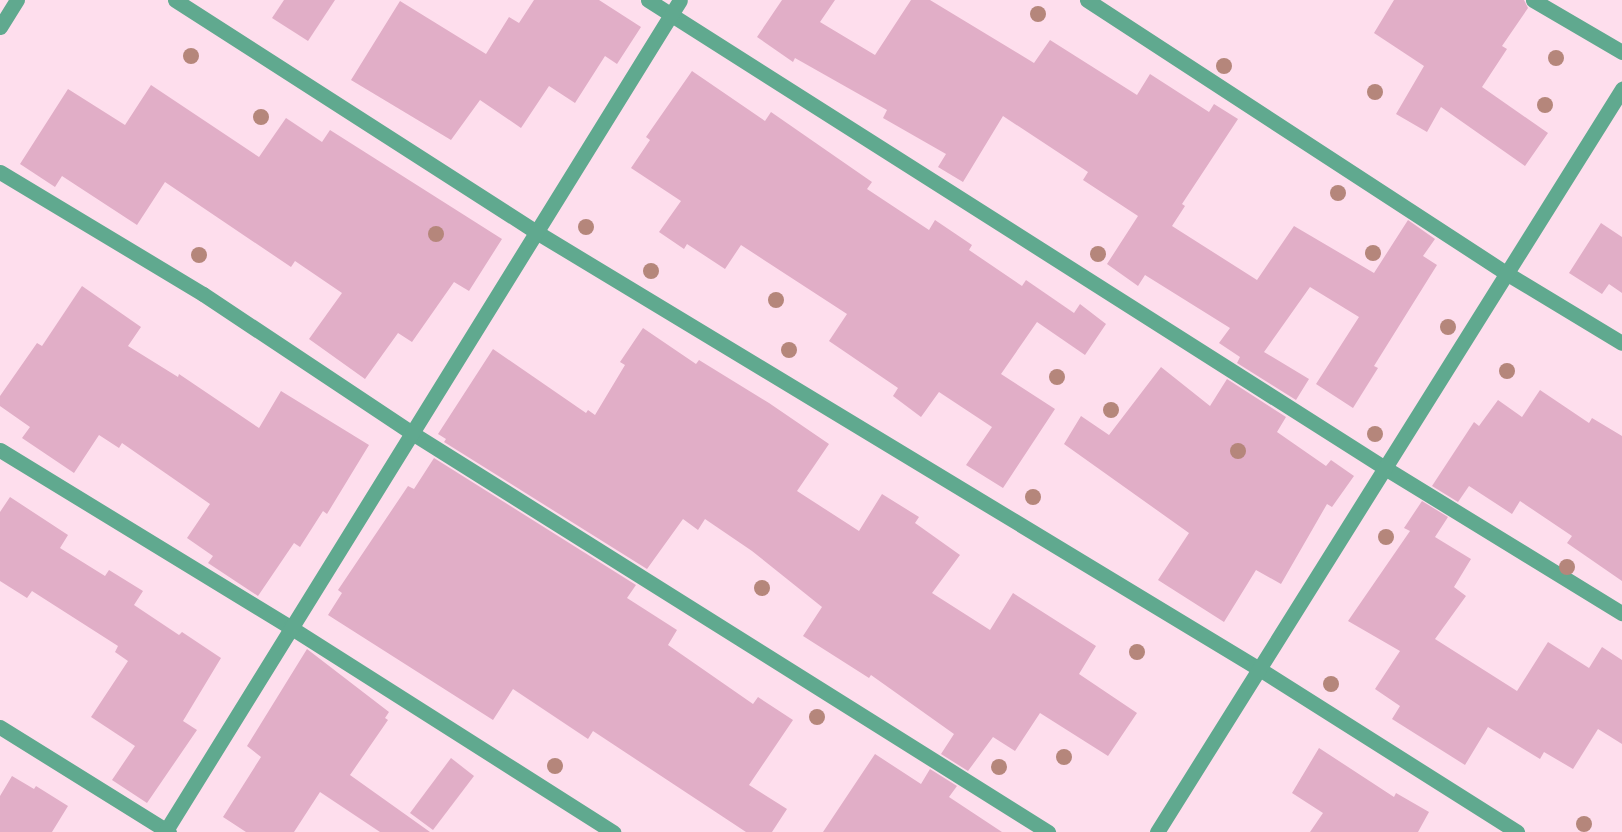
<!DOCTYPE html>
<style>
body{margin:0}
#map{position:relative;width:1622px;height:832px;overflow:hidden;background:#fedeed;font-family:Manrope,sans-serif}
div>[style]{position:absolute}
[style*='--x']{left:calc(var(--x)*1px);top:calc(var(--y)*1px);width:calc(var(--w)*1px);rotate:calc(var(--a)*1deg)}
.building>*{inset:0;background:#e1aec7}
.street>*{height:15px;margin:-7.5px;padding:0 7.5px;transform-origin:7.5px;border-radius:7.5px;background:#60a98f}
.trees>*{width:16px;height:16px;margin:-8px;border-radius:50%;background:#b5867b}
span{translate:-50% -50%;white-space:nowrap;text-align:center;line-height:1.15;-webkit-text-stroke:5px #fff;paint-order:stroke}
</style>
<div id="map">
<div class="building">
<i style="clip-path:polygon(284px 0,335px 0,308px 41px,272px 18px)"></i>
<i style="clip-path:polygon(534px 0,599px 0,641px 27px,617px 64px,605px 56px,575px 103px,549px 86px,521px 128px,480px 100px,451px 140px,351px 80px,400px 1px,486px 54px,509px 17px,519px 23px)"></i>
<i style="clip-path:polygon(782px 0,835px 0,820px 22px,875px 55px,911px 0,930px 0,1034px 63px,1050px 40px,1137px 95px,1150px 74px,1209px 112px,1214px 104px,1238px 119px,1182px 204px,1185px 206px,1172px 226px,1257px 280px,1294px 226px,1374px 273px,1408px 220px,1435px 239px,1423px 256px,1437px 265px,1374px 366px,1378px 368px,1353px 408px,1316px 384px,1359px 317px,1310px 287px,1264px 352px,1309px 379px,1296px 400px,1237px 363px,1240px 357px,1219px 343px,1230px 328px,1145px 275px,1138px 286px,1107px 264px,1138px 216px,1083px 180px,1088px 172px,1003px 116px,963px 182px,938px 167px,946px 154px,883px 118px,887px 110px,795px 58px,793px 62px,757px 37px)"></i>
<i style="clip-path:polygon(1394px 0,1524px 0,1528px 8px,1502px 46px,1507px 49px,1482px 87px,1548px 133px,1525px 166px,1441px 107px,1427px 132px,1396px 114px,1424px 66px,1374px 33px)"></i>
<i style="clip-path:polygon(692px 71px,765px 121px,771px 112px,872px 182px,867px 189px,929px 230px,935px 220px,972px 245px,969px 250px,1022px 286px,1026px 280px,1074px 313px,1080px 304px,1106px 324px,1085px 355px,1037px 322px,1001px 374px,1055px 409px,1003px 488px,966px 465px,992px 427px,939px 392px,921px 417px,893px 396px,898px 388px,829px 341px,847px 314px,741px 245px,725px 269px,687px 244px,684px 249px,659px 232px,681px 201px,631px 168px,650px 140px,646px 137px)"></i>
<i style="clip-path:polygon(151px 85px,259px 157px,286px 118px,322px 142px,330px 130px,502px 239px,469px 291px,454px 282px,412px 342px,398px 333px,365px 379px,309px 339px,342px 293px,295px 261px,291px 267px,165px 182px,137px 225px,62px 176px,55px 187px,20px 164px,68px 89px,125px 125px)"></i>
<i style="clip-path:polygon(1601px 223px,1622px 237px,1622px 293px,1609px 284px,1602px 294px,1569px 273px)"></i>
<i style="clip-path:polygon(82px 286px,141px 327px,128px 346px,178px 377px,179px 374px,259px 428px,281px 391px,369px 445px,327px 514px,323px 511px,300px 547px,294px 543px,258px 596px,208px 563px,213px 556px,187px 538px,210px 504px,122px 443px,119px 448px,99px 435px,74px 473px,22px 438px,30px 427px,0 406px,0 396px,37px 343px,42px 346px)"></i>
<i style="clip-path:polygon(643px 328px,696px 364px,699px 360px,769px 403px,829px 444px,797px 491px,859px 531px,882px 494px,919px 517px,915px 523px,960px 555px,932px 593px,990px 630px,1013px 593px,1096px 646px,1079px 674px,1137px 713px,1108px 756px,1040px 713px,1015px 751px,993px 737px,968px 771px,941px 754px,954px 734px,871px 675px,869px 678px,803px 636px,822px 607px,752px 551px,705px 519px,698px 530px,683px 519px,647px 569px,444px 442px,446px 439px,438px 434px,493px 349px,586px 413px,588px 410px,595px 415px,625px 365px,620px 362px)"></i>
<i style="clip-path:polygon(1161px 367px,1210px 406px,1227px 379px,1286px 417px,1277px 432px,1326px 466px,1331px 460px,1354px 476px,1332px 507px,1327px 504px,1281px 584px,1256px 570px,1224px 622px,1158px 580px,1189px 533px,1064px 444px,1081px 416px,1109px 435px)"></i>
<i style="clip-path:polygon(1540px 390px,1589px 423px,1592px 418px,1622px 436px,1622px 581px,1567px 543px,1572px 536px,1520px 501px,1512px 514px,1469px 486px,1458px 502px,1432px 486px,1474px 422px,1479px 426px,1498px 400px,1522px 417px)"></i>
<i style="clip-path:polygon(434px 458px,636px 585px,627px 598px,677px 630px,668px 645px,753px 704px,758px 697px,793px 720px,749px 785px,787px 809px,772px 832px,746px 832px,593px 731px,588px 739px,513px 689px,493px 720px,328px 615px,342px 593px,338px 590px,408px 486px,414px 489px)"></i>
<i style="clip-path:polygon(10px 497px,68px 535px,60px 548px,105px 576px,109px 570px,143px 591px,134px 605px,179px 635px,182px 632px,221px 658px,183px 721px,197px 730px,147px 803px,112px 780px,135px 746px,91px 717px,128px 661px,115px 652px,118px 646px,32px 591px,27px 598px,0 581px,0 512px)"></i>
<i style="clip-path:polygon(1422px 501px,1448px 517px,1435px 537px,1471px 559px,1454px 587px,1466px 596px,1435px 639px,1517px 691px,1548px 642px,1589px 668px,1602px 647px,1622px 660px,1622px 744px,1598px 729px,1573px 769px,1544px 752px,1540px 759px,1488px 727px,1465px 765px,1392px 719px,1400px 706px,1375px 689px,1400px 651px,1348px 621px,1410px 531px,1404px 528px)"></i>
<i style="clip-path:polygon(307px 649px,389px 712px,385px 718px,388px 720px,350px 775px,430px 832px,380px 832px,320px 792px,294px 832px,246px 832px,223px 817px,261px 757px,247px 746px)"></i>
<i style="clip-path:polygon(1319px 748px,1394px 797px,1396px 793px,1429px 812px,1418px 832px,1310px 832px,1323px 813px,1292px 793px)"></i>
<i style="clip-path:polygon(875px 754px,921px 784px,930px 769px,957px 786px,949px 797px,1002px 832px,823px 832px)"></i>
<i style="clip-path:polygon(451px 758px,474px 776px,433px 830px,410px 813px)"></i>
<i style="clip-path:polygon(12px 776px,34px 789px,36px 786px,68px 806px,52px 832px,0 832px,0 796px)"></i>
</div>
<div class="street">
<i style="--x:175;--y:0;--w:431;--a:32.7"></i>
<i style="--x:538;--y:233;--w:845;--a:31.15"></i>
<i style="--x:1261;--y:670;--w:303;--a:32.3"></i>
<i style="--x:648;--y:0;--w:873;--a:32.42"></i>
<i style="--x:1385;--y:468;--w:278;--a:31.5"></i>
<i style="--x:1087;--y:0;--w:500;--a:33.09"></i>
<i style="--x:1506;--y:273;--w:135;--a:31.1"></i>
<i style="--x:1533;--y:0;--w:103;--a:30.3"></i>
<i style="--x:0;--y:27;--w:32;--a:-58"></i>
<i style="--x:0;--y:172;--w:237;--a:31"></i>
<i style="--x:203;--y:294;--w:251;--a:33.6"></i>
<i style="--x:412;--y:433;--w:751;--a:32.1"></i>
<i style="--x:0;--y:450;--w:340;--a:31.4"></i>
<i style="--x:290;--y:627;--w:383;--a:32.4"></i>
<i style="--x:0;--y:727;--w:199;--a:31.9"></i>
<i style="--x:165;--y:832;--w:978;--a:-58.24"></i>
<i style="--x:1157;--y:832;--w:877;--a:-57.96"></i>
</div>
<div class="trees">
<i style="left:1038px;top:14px"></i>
<i style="left:191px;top:56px"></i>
<i style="left:1556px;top:58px"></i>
<i style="left:1224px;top:66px"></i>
<i style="left:1375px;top:92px"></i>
<i style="left:1545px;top:105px"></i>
<i style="left:261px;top:117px"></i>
<i style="left:1338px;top:193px"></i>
<i style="left:586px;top:227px"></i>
<i style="left:436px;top:234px"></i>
<i style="left:1373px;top:253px"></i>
<i style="left:1098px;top:254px"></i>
<i style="left:199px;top:255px"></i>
<i style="left:651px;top:271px"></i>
<i style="left:776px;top:300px"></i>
<i style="left:1448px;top:327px"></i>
<i style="left:789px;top:350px"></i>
<i style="left:1507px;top:371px"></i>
<i style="left:1057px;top:377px"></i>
<i style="left:1111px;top:410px"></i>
<i style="left:1375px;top:434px"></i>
<i style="left:1238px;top:451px"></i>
<i style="left:1033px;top:497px"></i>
<i style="left:1386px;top:537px"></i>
<i style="left:1567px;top:567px"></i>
<i style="left:762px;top:588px"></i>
<i style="left:1137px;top:652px"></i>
<i style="left:1331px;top:684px"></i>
<i style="left:817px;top:717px"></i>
<i style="left:1064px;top:757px"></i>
<i style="left:555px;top:766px"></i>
<i style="left:999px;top:767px"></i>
<i style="left:1584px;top:824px"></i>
</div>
</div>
